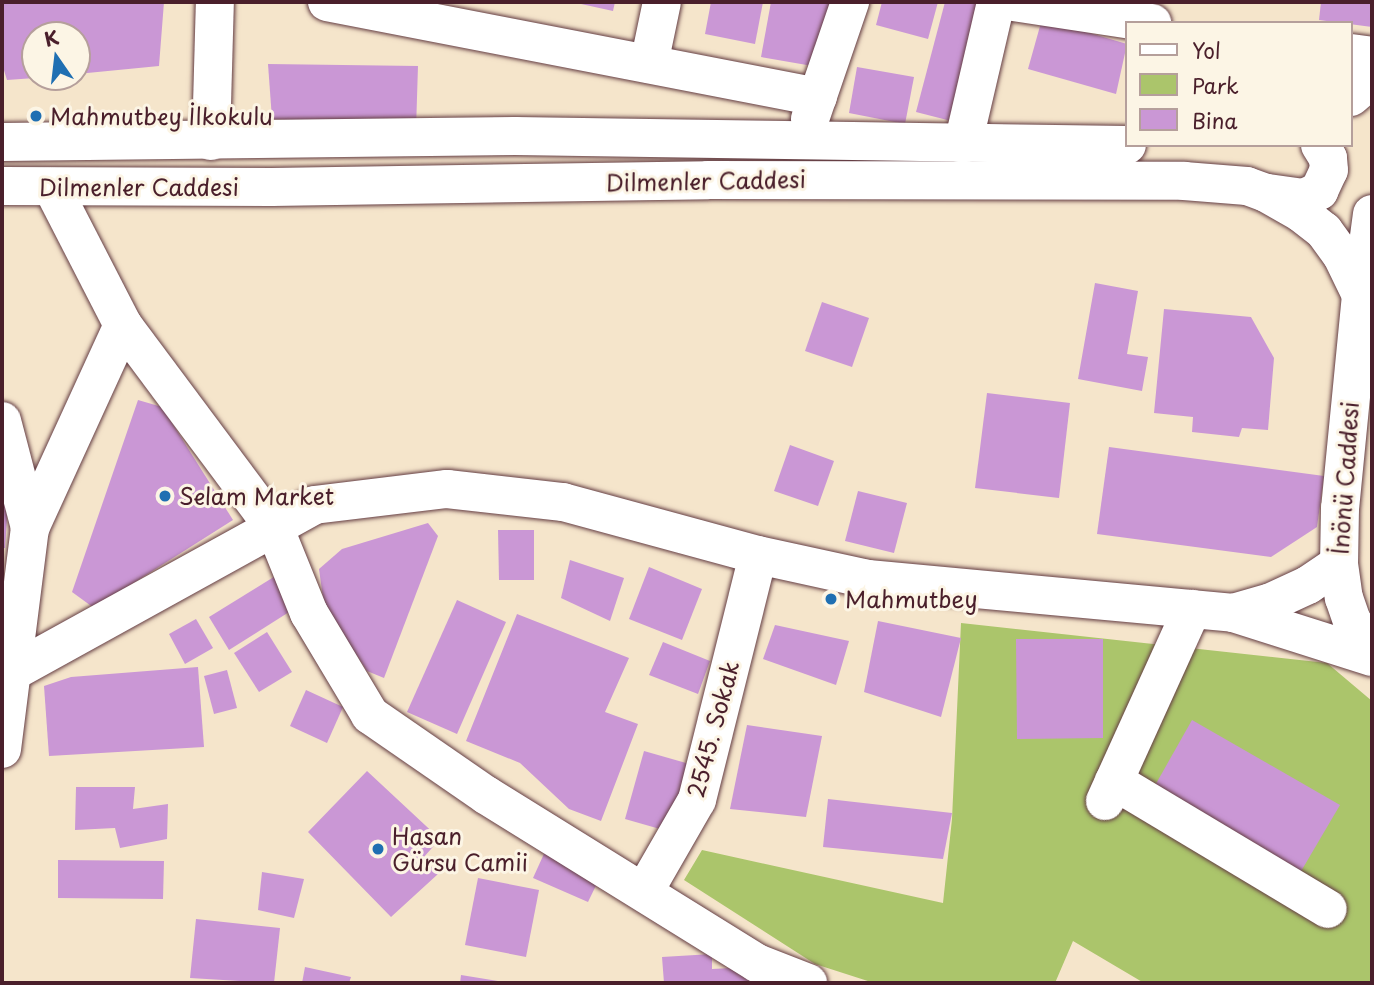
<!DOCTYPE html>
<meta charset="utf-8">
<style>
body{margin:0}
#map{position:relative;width:1374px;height:985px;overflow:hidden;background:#f5e5cb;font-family:"Playpen Sans",sans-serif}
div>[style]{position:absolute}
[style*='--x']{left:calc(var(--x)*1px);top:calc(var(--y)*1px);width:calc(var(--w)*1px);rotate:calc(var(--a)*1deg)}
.green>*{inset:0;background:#abc56b}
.building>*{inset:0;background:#ca97d5}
.roads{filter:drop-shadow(0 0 2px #643d43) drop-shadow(0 0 2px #643d43)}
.minor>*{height:38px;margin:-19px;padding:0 19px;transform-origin:19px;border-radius:19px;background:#fff}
.major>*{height:38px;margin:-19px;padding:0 19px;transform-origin:19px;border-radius:19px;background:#fff}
.dots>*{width:19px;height:19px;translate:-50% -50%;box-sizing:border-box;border:4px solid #fcf5e5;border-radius:50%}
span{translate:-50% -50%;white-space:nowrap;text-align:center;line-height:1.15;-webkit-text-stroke:6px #fcf5e5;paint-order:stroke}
.poi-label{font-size:23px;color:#4a1f2b}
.left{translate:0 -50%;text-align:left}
.street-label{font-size:23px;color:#4a1f2b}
.frame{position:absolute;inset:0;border:4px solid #4a1f2b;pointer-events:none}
.legend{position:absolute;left:1125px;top:21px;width:228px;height:126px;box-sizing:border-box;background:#fcf5e5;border:2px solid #b59f9b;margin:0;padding:9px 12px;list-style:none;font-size:21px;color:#4a1f2b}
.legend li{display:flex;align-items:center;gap:14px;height:35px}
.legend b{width:35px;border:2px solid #b59f9b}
.north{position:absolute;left:21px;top:21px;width:70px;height:70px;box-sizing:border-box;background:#fcf5e5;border:2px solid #b59f9b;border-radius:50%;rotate:346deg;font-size:19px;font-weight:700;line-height:28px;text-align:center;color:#4a1f2b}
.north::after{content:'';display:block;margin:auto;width:24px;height:32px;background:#1f6fb2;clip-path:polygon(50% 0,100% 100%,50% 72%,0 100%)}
</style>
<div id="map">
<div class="green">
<i style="clip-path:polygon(961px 623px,1327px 663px,1372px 701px,1372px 983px,1144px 983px,1073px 941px,1055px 983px,874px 983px,815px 964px,684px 880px,702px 850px,943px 903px,952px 819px)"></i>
</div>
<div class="building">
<i style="clip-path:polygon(2px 2px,164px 2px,159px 66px,77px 74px,77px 35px,35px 35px,35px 78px,7px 80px,2px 64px)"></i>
<i style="clip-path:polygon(572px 2px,615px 2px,613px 11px)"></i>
<i style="clip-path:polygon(711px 2px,763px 2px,755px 44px,705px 34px)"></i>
<i style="clip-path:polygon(771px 2px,835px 2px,824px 68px,761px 57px)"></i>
<i style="clip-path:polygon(882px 2px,938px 2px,928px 39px,876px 25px)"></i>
<i style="clip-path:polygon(945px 2px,981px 2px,959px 123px,916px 112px)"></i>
<i style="clip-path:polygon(1321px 2px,1372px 2px,1372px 27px,1319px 20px)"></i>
<i style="clip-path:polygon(1042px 19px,1127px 44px,1116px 94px,1028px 69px)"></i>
<i style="clip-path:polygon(268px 64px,418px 66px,416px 129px,272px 119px)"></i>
<i style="clip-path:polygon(857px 67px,914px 77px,905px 124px,849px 113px)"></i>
<i style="clip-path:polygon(1095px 283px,1138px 291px,1127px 354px,1148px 357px,1142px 391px,1078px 379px)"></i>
<i style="clip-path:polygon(822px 302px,869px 318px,852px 367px,805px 351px)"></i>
<i style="clip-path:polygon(1164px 309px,1251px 317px,1274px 358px,1268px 430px,1242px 428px,1239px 437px,1192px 432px,1193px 417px,1154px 413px)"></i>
<i style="clip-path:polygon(987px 393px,1070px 403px,1059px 498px,975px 488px)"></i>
<i style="clip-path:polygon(138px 400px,162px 407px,233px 520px,94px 608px,72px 592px)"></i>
<i style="clip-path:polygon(790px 445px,834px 461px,818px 506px,774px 491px)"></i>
<i style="clip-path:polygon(1109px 447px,1324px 476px,1317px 527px,1271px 557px,1097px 534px)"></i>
<i style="clip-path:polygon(2px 452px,10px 475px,5px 548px,2px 548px)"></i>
<i style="clip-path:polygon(858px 491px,907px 503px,894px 553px,845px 541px)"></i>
<i style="clip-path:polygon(428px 523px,438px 536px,384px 678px,367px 671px,324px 605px,319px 569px,342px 549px)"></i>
<i style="clip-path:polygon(498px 530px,534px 530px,534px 580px,499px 580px)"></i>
<i style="clip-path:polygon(570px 560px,624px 578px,610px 621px,561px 598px)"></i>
<i style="clip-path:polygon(649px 567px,702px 589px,682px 640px,629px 619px)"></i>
<i style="clip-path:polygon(277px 575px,297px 607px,229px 650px,209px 617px)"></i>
<i style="clip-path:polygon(457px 600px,506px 622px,457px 734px,407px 712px)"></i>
<i style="clip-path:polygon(517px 614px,629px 658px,605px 712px,638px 724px,601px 821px,569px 809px,520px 763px,466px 741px)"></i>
<i style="clip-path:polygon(196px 619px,213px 648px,185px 664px,169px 634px)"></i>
<i style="clip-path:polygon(878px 621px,961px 638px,941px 717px,864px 692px)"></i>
<i style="clip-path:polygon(775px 625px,849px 641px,836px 685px,763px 659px)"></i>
<i style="clip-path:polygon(267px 632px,292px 672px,259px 692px,234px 653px)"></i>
<i style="clip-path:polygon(1016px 639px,1103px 639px,1103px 738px,1017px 739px)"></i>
<i style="clip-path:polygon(663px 642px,710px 661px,698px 694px,649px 675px)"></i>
<i style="clip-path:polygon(198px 667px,204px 747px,49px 756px,44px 686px,71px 677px)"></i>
<i style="clip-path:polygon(227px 670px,237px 708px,214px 714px,204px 676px)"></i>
<i style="clip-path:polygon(306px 690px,343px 707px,327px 743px,290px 726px)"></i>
<i style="clip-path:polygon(1192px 720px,1340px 805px,1300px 873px,1153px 789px)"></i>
<i style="clip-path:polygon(747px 725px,822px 736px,806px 817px,730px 809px)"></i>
<i style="clip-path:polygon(644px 751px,693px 765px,674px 833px,625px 819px)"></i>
<i style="clip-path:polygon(367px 771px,440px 839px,423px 858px,438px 874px,391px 917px,308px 832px)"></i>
<i style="clip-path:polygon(76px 787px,135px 787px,133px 809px,168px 804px,167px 839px,120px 848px,115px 828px,75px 830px)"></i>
<i style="clip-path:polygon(828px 799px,952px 813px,943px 859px,823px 847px)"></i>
<i style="clip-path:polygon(548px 845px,603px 871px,588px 902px,533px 878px)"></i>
<i style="clip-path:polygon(58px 860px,164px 861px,163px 899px,58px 898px)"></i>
<i style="clip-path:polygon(262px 872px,304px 879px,294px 918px,258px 910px)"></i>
<i style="clip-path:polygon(478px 878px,539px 890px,526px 957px,465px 945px)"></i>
<i style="clip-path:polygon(196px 919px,280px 928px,274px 983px,190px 978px)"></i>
<i style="clip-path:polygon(712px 954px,712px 969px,750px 967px,751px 983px,664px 983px,662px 957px)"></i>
<i style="clip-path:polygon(305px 967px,351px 977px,349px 983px,302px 983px)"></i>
<i style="clip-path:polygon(461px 975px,504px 982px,504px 983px,460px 983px)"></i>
</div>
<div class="roads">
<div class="minor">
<i style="--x:327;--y:2;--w:500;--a:10.95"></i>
<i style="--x:1014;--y:2;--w:140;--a:8.7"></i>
<i style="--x:1351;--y:53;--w:21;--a:8"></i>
<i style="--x:649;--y:64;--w:63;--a:-78.2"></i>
<i style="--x:1351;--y:97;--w:28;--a:-41"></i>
<i style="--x:810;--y:119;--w:124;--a:-71.1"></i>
<i style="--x:211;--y:141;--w:139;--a:-88.4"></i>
<i style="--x:2;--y:142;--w:513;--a:-0.67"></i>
<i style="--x:515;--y:136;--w:612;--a:0.84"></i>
<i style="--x:963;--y:144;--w:146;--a:-76.9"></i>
<i style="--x:2;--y:186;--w:270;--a:0.2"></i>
<i style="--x:272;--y:187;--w:436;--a:-0.9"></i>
<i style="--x:708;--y:180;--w:476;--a:0.1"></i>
<i style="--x:1184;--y:181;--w:63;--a:4.5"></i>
<i style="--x:1247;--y:186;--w:20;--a:20"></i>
<i style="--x:1266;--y:193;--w:40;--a:29.7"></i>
<i style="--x:1301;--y:213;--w:29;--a:38"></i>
<i style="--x:1324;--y:231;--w:29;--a:54"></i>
<i style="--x:1341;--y:254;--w:46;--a:64"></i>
<i style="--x:52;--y:187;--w:155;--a:62.8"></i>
<i style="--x:123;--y:325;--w:254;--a:53.3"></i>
<i style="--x:275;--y:529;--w:91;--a:68"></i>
<i style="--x:309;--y:613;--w:119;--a:59.1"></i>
<i style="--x:370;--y:715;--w:141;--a:34.6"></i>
<i style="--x:486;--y:795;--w:319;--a:31.8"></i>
<i style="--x:757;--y:963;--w:55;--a:21.4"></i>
<i style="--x:1268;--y:193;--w:36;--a:8"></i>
<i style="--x:1304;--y:198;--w:17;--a:-25"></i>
<i style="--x:1319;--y:191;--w:23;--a:-65"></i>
<i style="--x:1329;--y:170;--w:12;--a:-95"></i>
<i style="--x:1328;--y:158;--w:15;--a:-122"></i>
<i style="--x:2;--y:421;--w:111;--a:75.3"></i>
<i style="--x:1233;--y:613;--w:37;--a:-16"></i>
<i style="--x:1269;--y:603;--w:43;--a:-24.8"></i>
<i style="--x:1308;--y:585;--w:37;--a:-34"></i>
<i style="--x:12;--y:672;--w:345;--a:-28.9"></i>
<i style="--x:314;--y:505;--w:134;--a:-6.9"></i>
<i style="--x:447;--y:489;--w:117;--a:6.4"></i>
<i style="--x:563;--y:502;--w:202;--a:15.2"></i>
<i style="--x:758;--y:555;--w:113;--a:12.3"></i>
<i style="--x:868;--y:579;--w:367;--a:5.3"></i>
<i style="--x:1233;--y:613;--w:146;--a:17.6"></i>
<i style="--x:2;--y:749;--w:223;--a:-82.8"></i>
<i style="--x:30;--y:528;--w:223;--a:-65.4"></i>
<i style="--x:1114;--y:781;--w:249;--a:30.9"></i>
<i style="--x:1105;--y:801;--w:211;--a:-65.6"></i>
<i style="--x:644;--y:892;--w:106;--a:-60.1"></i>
<i style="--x:697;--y:800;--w:252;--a:-76"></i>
</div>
<div class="major">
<i style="--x:1372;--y:214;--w:82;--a:97.7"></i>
<i style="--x:1361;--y:295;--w:214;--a:95.6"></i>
<i style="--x:1340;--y:508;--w:56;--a:91"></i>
<i style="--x:1339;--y:564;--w:34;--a:82"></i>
<i style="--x:1344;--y:598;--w:24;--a:71"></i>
<i style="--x:1352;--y:621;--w:35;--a:55"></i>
</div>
</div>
<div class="dots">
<i style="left:36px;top:116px;background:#1f6fb2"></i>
<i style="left:165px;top:496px;background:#1f6fb2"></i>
<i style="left:831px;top:599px;background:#1f6fb2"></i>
<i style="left:378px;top:849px;background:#1f6fb2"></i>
</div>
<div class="poi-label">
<span class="left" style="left:50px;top:116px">Mahmutbey İlkokulu</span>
<span class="left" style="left:179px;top:496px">Selam Market</span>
<span class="left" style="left:845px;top:599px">Mahmutbey</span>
<span class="left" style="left:392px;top:849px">Hasan<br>Gürsu Camii</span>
</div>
<div class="street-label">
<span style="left:706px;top:181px;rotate:-1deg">Dilmenler Caddesi</span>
<span style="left:139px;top:187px">Dilmenler Caddesi</span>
<span style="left:1345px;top:478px;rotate:-86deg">İnönü Caddesi</span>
<span style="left:713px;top:729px;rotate:-75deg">2545. Sokak</span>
</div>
<div class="frame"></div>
<ul class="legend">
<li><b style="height:9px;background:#fff"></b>Yol</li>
<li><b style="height:19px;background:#abc56b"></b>Park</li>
<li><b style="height:19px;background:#ca97d5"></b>Bina</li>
</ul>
<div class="north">K</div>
</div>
